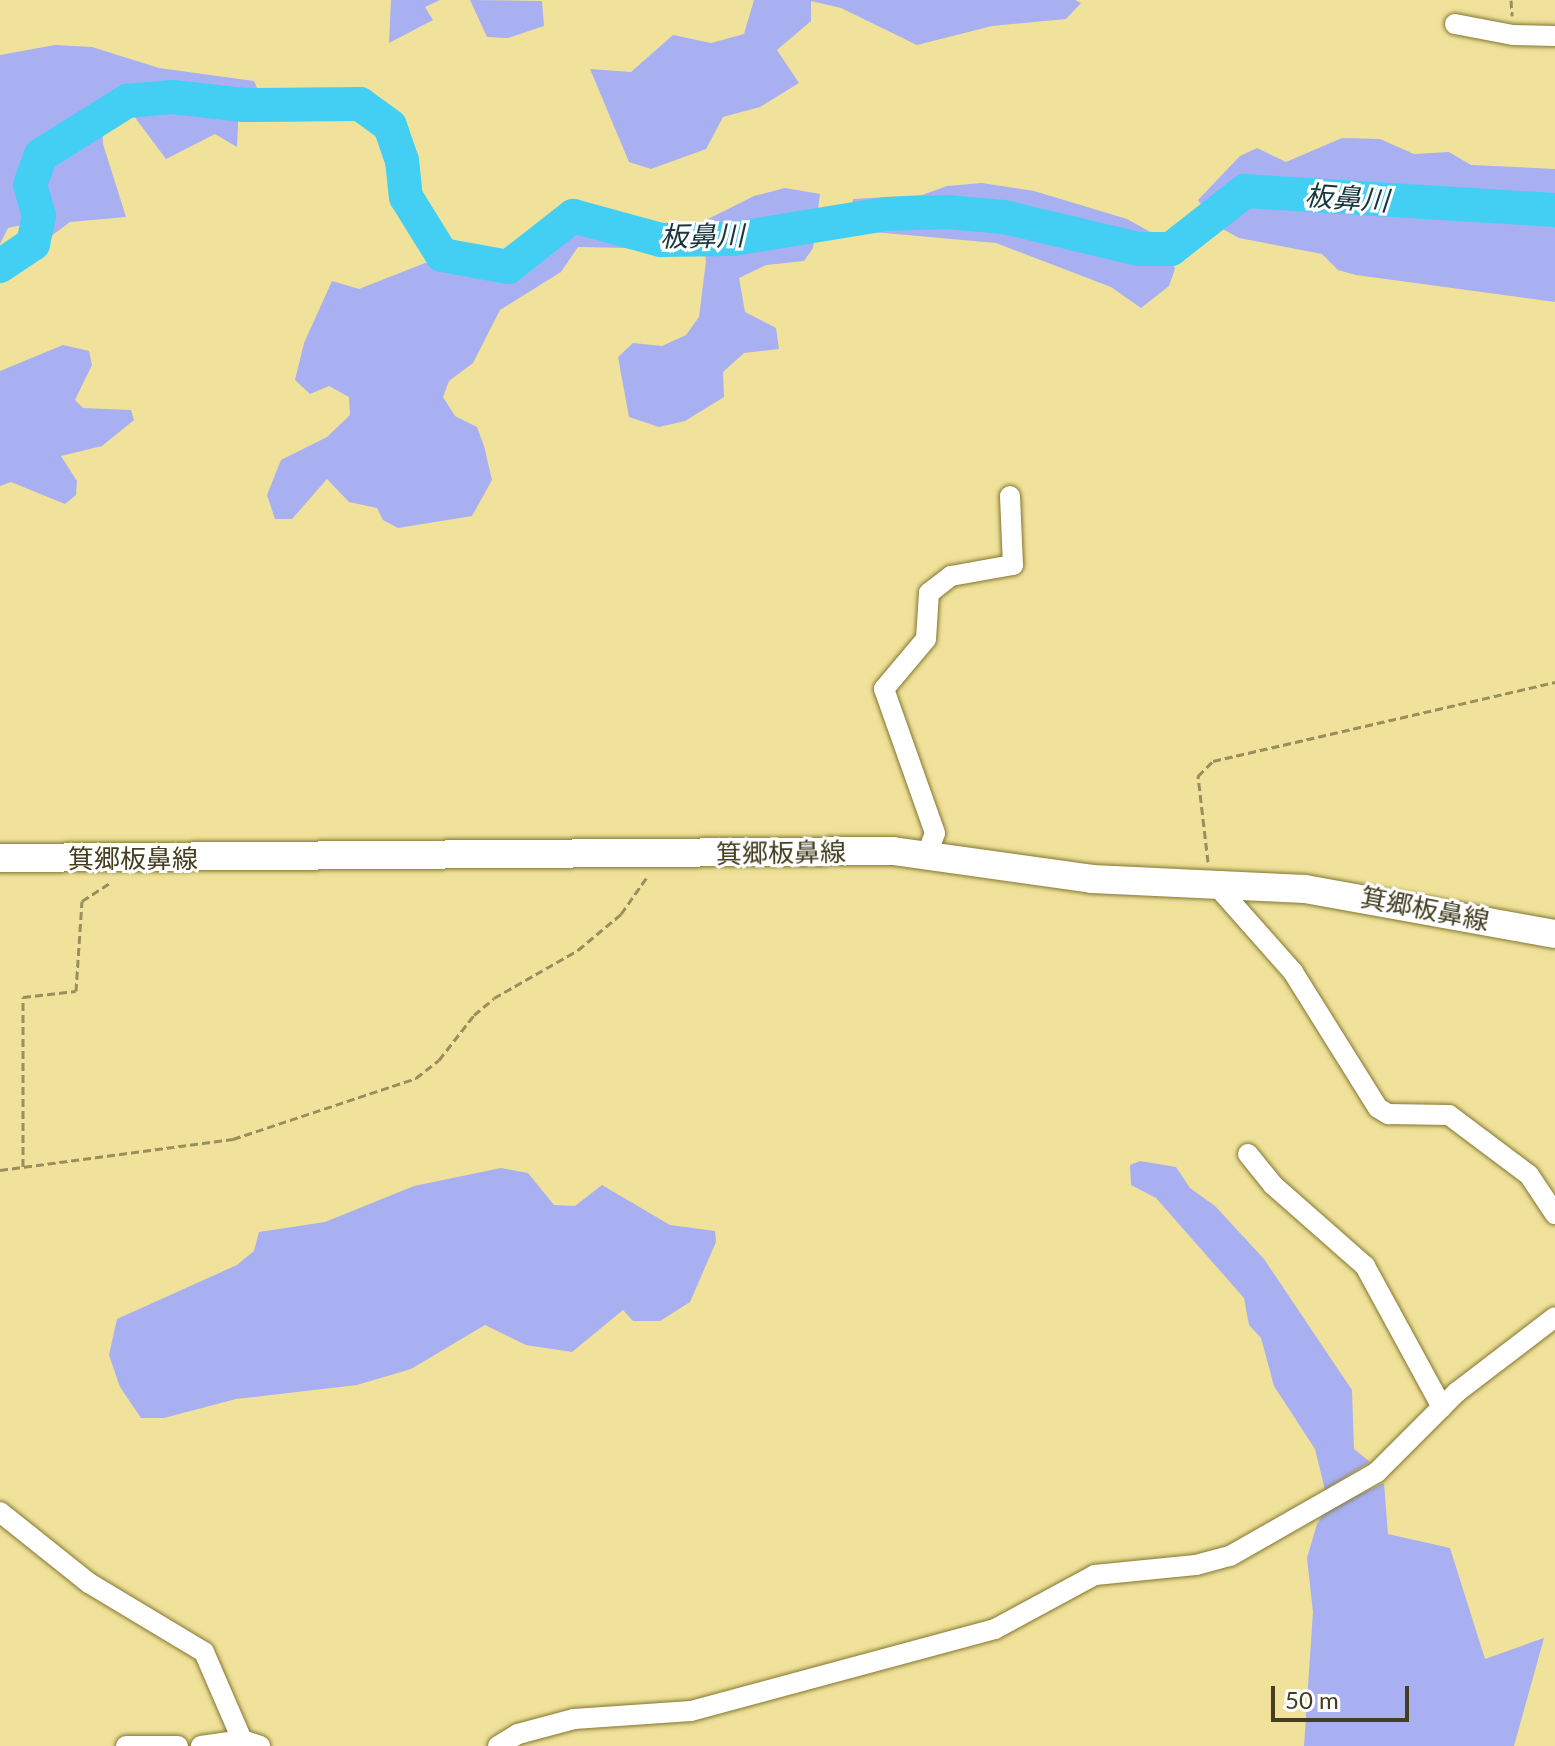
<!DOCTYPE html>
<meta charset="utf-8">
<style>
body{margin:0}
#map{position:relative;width:1555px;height:1746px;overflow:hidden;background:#f0e29a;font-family:Lato,"Noto Sans JP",sans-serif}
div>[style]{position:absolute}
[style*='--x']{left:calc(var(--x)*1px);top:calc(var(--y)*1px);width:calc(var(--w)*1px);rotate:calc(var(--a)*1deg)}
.green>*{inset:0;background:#a8b0f1}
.river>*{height:34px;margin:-17px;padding:0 17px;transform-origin:17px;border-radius:17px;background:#43cff3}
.path>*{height:3px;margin-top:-1.5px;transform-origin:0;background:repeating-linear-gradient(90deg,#998f5c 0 8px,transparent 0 12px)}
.roads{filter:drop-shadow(0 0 2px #837630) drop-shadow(0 0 2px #837630)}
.street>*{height:20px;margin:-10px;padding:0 10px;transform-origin:10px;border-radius:10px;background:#fff}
.secondary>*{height:28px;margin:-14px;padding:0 14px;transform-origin:14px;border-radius:14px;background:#fff}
span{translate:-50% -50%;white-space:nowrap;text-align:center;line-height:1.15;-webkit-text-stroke:6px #fff;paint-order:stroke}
.street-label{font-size:26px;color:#433e20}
.water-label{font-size:28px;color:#19363e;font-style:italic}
.scale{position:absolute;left:1271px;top:1686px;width:138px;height:36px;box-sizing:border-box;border:4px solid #433e20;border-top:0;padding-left:10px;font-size:24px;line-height:28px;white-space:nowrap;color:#433e20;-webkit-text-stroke:6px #fff;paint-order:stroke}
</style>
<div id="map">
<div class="green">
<i style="clip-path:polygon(391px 0,440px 0,425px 7px,433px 20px,389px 43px)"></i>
<i style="clip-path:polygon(470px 0,542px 1px,544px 26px,508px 38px,487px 37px)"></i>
<i style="clip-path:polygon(754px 0,1075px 0,1081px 3px,1066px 19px,992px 26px,917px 45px,841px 8px,811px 1px,811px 21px,777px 50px,799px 83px,760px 107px,723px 117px,706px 149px,651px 169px,629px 162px,590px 69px,631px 72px,673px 35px,711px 43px,744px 34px)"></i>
<i style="clip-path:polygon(55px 45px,92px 47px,159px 68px,254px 81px,260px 95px,239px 99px,237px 147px,215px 134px,166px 159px,119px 96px,102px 107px,103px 144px,126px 217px,70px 222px,50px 237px,26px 224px,8px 228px,0 244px,0 55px)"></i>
<i style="clip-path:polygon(1342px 138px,1380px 139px,1414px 154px,1449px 152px,1471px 165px,1555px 169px,1555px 302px,1356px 275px,1338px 270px,1322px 254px,1239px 238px,1217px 226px,1198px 200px,1240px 156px,1257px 148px,1286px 162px)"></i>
<i style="clip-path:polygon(982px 183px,1034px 191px,1127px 219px,1163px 239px,1175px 269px,1169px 286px,1141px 308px,1111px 287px,996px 243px,851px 230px,853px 199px,922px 195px,947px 186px)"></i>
<i style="clip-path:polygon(785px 188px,820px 194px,813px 248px,804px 261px,766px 265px,739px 278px,745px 312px,776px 328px,779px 349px,744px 353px,723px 372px,724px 397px,685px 421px,659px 427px,629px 417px,618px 357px,633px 343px,662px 346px,686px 335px,699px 317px,706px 261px,700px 223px,754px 196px)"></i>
<i style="clip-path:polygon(595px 224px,677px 235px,674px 249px,578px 247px,561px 272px,500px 310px,473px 363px,449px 381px,443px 397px,455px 416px,477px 427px,484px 446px,492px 480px,472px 516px,398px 528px,383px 520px,377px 508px,349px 502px,327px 479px,292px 519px,275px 519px,267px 495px,281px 460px,327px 437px,350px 415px,349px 397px,329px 386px,310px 394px,295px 380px,304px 343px,332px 281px,359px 289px,425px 263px,505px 281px,570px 229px)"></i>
<i style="clip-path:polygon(63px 345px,89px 351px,92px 365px,75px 400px,83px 408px,131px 410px,134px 420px,102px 446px,61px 456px,77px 481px,76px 495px,65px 504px,11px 482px,0 486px,0 371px)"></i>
<i style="clip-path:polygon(1140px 1161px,1176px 1167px,1190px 1188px,1215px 1206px,1264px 1259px,1352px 1390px,1354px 1449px,1370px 1462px,1325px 1490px,1315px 1449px,1274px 1386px,1261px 1338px,1249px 1325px,1244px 1298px,1156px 1198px,1131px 1185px,1130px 1165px)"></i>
<i style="clip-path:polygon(501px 1168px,528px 1173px,554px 1205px,575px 1206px,602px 1185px,670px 1225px,715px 1231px,716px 1242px,690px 1302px,660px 1321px,633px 1321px,623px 1310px,572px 1352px,526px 1345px,485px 1325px,411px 1369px,357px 1385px,236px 1399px,164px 1418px,141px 1418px,120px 1387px,109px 1355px,117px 1319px,237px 1265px,254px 1251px,259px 1232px,325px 1222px,414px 1186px)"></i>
<i style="clip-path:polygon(1384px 1483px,1388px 1534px,1450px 1548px,1485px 1659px,1544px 1638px,1514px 1746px,1304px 1746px,1313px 1612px,1307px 1558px,1317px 1524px,1326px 1510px)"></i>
</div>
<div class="river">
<i style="--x:0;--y:266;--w:40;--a:-34"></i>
<i style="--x:33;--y:244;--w:29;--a:-78"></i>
<i style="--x:39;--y:216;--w:32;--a:-106"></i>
<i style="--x:30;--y:185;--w:32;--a:-70"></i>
<i style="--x:41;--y:155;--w:102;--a:-32.1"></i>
<i style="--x:127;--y:101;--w:45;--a:-5.1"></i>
<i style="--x:172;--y:97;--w:73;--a:6.3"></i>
<i style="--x:245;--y:105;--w:115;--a:-0.5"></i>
<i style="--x:360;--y:104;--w:37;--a:36"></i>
<i style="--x:390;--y:126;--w:36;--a:71"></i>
<i style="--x:402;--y:160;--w:37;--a:84"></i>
<i style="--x:406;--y:197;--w:68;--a:58.2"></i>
<i style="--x:442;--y:255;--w:67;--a:10.3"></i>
<i style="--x:508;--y:267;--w:83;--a:-38.1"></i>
<i style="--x:573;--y:216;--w:91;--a:15.3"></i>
<i style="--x:661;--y:240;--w:72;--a:-0.8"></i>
<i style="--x:733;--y:239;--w:154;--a:-9.3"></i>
<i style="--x:885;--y:214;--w:62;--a:-1.8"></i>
<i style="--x:947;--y:212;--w:57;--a:5"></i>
<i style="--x:1004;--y:217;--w:138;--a:13.4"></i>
<i style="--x:1138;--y:249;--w:33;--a:0"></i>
<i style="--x:1171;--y:249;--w:94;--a:-38.1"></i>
<i style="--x:1245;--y:191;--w:311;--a:3.5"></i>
</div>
<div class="path">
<i style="--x:1511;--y:0;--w:16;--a:86"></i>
<i style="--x:1208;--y:862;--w:87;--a:-96.6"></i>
<i style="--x:1198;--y:776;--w:21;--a:-45"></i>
<i style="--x:1213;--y:761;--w:351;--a:-13"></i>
<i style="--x:23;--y:1167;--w:170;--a:-90"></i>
<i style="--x:23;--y:997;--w:53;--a:-6.5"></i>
<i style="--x:76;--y:991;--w:90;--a:-86.2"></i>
<i style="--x:82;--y:901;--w:35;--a:-33"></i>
<i style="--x:0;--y:1170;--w:235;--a:-7.6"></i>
<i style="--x:233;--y:1139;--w:193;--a:-18.4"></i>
<i style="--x:416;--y:1078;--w:29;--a:-38"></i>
<i style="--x:439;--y:1060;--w:57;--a:-52.1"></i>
<i style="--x:474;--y:1015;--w:26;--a:-40"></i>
<i style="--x:494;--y:998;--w:97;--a:-29.7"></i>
<i style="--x:578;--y:950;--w:56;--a:-39.9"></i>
<i style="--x:621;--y:914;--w:45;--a:-54.9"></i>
</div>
<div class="roads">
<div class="street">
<i style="--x:1455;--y:24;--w:59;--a:10.7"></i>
<i style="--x:1513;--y:35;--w:42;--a:1.4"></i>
<i style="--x:927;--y:854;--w:22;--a:-69"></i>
<i style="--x:935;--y:833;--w:153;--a:-109.5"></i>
<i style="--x:884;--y:689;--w:65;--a:-50"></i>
<i style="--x:926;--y:639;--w:46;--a:-86.3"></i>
<i style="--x:929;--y:593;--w:28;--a:-38"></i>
<i style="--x:951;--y:576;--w:63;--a:-10.1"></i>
<i style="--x:1013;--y:565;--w:69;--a:-92.5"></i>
<i style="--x:1217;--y:886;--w:115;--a:48.5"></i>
<i style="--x:1293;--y:972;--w:160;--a:58"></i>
<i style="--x:1378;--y:1108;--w:12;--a:31"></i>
<i style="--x:1388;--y:1114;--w:61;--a:0.9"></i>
<i style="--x:1449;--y:1115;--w:100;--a:36.9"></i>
<i style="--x:1529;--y:1175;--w:47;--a:56.3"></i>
<i style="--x:1248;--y:1154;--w:40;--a:51"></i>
<i style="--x:1273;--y:1185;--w:123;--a:41.4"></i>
<i style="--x:1365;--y:1266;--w:161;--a:61.4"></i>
<i style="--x:0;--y:1512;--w:114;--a:38.6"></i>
<i style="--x:89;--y:1583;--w:134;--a:31"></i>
<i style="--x:204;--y:1652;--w:96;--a:66.6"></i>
<i style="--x:126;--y:1746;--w:52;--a:0"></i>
<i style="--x:201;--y:1746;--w:41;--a:-8.3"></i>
<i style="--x:242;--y:1740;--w:19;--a:18"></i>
<i style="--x:498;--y:1746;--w:23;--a:-31"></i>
<i style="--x:518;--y:1734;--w:58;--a:-15"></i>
<i style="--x:574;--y:1719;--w:117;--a:-3.9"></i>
<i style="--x:691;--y:1711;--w:315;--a:-15.1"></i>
<i style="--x:995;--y:1629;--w:114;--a:-28.4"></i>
<i style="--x:1095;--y:1575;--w:101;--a:-5.7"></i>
<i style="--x:1196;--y:1565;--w:35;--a:-15"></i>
<i style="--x:1230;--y:1556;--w:169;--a:-29.7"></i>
<i style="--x:1377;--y:1472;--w:113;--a:-45"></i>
<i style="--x:1457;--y:1392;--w:123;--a:-37.4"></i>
</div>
<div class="secondary">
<i style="--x:0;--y:858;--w:893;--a:-0.45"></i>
<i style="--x:893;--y:851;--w:201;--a:8"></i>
<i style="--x:1092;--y:879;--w:213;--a:2.7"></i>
<i style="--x:1305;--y:889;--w:254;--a:10.2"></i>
</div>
</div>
<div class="street-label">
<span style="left:781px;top:853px;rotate:-1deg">箕郷板鼻線</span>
<span style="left:133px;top:859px">箕郷板鼻線</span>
<span style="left:1425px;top:909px;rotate:11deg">箕郷板鼻線</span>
</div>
<div class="water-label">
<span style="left:1347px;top:197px;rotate:4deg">板鼻川</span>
<span style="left:702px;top:235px;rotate:-1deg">板鼻川</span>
</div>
<div class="scale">50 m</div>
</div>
